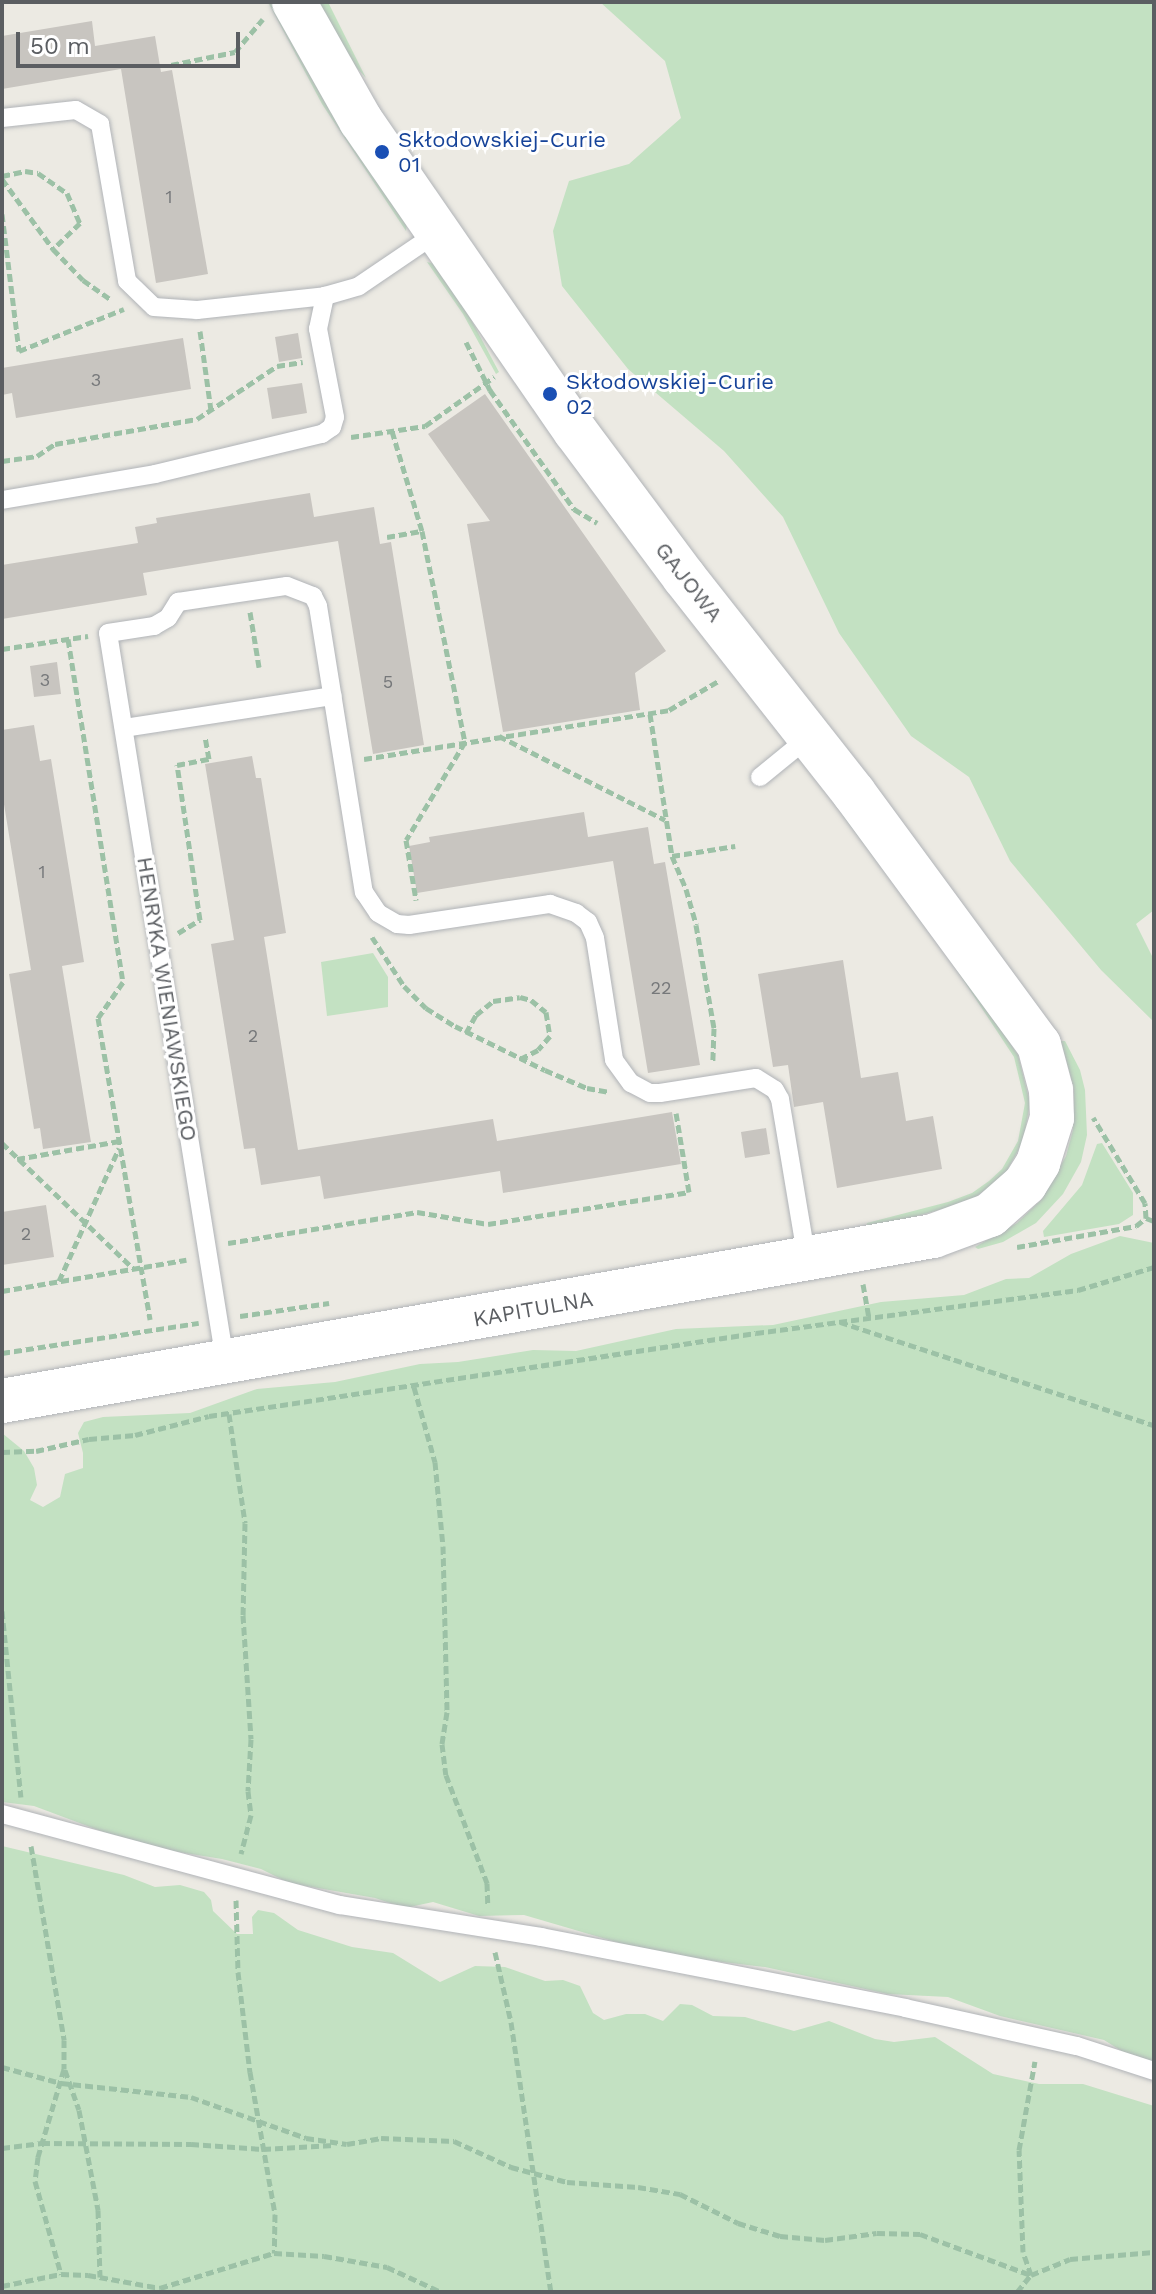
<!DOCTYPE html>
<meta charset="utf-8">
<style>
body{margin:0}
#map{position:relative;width:1156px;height:2294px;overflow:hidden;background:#eceae3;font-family:"Work Sans",sans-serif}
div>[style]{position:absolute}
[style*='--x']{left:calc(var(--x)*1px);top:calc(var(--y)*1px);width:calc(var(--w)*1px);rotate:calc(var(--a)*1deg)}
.green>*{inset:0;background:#c3e1c2}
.building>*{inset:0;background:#c8c5c0}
.path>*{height:5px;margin-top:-2.5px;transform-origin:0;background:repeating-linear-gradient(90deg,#9cc1a6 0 8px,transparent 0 12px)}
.roads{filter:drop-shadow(0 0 2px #b0b3b7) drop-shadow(0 0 2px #b0b3b7)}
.service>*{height:18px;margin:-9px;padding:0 9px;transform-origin:9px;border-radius:9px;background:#fff}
.tertiary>*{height:44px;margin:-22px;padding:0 22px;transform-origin:22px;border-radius:22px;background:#fff}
.dots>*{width:22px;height:22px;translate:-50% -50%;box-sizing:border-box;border:4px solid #fff;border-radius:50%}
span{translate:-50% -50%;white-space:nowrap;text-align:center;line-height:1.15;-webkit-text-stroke:6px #fff;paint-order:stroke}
.number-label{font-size:18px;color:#76787a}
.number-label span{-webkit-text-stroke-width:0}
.transit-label{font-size:22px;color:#164399}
.left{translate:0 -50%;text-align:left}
.street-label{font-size:22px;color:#5b5e62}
.frame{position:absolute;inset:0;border:4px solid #5b5e62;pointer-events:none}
.scale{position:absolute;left:16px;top:32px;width:224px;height:36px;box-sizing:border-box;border:4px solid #5b5e62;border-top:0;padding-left:10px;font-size:24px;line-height:28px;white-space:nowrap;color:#5b5e62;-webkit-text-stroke:6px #fff;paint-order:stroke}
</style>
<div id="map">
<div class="green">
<i style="clip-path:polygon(268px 2px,278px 2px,407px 222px,406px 231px,322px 104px)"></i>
<i style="clip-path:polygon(314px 2px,328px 2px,366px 78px,342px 52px)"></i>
<i style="clip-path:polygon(600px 2px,1154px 2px,1154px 910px,1136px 924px,1154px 960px,1154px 1022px,1101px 970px,1010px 861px,969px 777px,911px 736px,839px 633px,783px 517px,724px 451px,628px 369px,562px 286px,553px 231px,569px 181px,629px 164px,681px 118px,665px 61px)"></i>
<i style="clip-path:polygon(427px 262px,435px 264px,466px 310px,499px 372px,496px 374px,463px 314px)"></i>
<i style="clip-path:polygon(844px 812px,915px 901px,1018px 1055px,1030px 1103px,1023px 1142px,1006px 1172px,992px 1185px,974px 1198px,950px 1207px,865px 1230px,867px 1223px,948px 1202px,972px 1193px,989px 1181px,1002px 1169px,1018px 1141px,1025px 1103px,1014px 1057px,944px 951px,843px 816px)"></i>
<i style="clip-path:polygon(373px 953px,388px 977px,388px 1007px,327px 1016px,321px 962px)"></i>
<i style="clip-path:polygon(1061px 1041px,1065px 1041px,1080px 1070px,1085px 1090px,1087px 1135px,1081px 1162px,1063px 1194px,1036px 1223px,1003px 1242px,978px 1249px,975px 1247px,1017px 1223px,1042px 1199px,1066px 1156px,1073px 1130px,1074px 1089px)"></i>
<i style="clip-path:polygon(1102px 1143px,1133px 1193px,1133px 1215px,1119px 1224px,1044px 1237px,1043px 1231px,1082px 1185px,1097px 1144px)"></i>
<i style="clip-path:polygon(1120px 1236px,1154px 1243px,1154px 2064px,1128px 2055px,1104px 2040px,1000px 2016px,948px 1997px,888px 1994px,765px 1967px,657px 1954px,524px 1915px,479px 1916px,433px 1902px,405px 1908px,375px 1898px,289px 1883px,261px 1869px,222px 1859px,141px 1846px,34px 1806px,2px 1802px,2px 1433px,24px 1451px,34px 1468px,37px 1485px,30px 1500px,43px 1507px,60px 1497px,65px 1474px,83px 1468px,83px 1453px,78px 1433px,84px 1422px,103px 1417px,190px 1413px,257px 1389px,335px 1382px,420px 1364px,458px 1362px,533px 1350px,576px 1351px,676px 1329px,773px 1325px,881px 1302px,964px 1295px,1006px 1279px,1029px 1278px,1071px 1254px)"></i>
<i style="clip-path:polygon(2px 1846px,124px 1875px,155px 1887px,180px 1885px,204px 1892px,211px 1900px,213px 1911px,237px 1934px,253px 1934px,252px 1917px,258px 1910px,274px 1913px,298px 1930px,352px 1947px,393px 1953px,440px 1982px,475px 1966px,505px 1967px,545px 1981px,563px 1980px,580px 1986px,593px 2013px,604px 2020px,626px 2014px,645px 2014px,663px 2021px,680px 2004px,692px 2005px,713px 2016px,745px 2017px,794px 2031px,829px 2021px,875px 2039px,894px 2042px,935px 2037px,993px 2074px,1039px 2084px,1083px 2084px,1154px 2106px,1154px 2292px,2px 2292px)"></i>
</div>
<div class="building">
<i style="clip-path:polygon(92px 21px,95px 46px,155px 36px,161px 72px,172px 70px,208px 274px,156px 283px,121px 69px,2px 89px,2px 36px)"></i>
<i style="clip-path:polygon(298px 333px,302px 358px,279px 362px,275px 337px)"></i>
<i style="clip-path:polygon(183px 338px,191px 389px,16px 418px,12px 393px,2px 395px,2px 368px)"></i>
<i style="clip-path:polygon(302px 383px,307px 413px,272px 419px,267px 388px)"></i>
<i style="clip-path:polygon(485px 394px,666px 651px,635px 673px,640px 710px,503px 732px,467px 524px,490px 521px,428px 434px)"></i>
<i style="clip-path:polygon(310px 493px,314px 517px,374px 507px,380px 544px,391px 542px,424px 745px,373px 754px,338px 541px,143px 573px,147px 595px,2px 619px,2px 565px,138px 543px,135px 527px,157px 523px,156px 518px)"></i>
<i style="clip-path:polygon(57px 662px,61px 694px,34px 697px,30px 666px)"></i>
<i style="clip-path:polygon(34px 725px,40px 761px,51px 759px,84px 962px,62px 966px,91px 1142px,43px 1149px,40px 1128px,34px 1129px,9px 974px,31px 970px,2px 792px,2px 730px)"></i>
<i style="clip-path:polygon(252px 756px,256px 778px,261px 778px,286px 933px,264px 937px,298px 1150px,493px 1119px,497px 1141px,672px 1112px,681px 1164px,503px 1193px,500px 1171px,324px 1199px,320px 1176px,261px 1185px,255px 1148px,244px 1149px,211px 944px,234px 940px,205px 764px)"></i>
<i style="clip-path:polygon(584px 812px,588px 837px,648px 827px,654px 864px,665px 862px,700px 1065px,648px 1073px,613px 861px,417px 893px,409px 846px,430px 842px,429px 837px)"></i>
<i style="clip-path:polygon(843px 960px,861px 1078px,898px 1072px,906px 1121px,933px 1116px,942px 1169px,837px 1188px,823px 1102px,794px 1107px,788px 1065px,773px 1067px,758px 974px)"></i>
<i style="clip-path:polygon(766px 1128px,770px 1154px,745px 1158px,741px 1132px)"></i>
<i style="clip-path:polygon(46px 1205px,54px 1257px,2px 1265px,2px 1212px)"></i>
</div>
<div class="path">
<i style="--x:171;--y:65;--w:65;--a:-11.5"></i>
<i style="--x:235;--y:52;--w:43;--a:-49.7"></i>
<i style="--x:2;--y:176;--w:24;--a:-12"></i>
<i style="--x:25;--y:171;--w:13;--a:9"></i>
<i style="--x:38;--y:173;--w:35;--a:35"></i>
<i style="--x:67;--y:193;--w:33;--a:67"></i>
<i style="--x:80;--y:223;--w:37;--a:136"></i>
<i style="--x:2;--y:179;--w:87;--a:53.9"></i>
<i style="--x:53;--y:249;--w:43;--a:45.9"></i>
<i style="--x:83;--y:280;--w:33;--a:35"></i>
<i style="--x:2;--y:214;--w:138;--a:82.9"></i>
<i style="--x:19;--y:351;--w:113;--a:-21.8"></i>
<i style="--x:200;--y:331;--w:80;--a:82.1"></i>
<i style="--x:466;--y:342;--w:54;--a:63.4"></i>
<i style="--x:490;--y:390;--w:146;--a:54.8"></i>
<i style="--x:574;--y:509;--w:27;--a:31"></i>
<i style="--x:392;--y:431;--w:104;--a:73.3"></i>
<i style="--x:422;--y:531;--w:215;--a:78.5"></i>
<i style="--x:465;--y:742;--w:114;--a:121"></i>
<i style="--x:406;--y:840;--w:61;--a:80.5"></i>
<i style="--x:351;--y:437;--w:75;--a:-8.5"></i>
<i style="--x:425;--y:426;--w:85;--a:-35.4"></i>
<i style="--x:2;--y:461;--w:35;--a:-8"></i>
<i style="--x:37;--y:456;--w:22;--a:-34"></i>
<i style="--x:55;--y:444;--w:144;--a:-10"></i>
<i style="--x:197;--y:419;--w:96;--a:-33.5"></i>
<i style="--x:277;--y:366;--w:26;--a:-9"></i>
<i style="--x:387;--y:537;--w:36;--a:-10"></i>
<i style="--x:250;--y:612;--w:56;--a:80.7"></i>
<i style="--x:68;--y:639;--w:347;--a:80.9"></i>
<i style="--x:123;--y:982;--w:44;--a:124.8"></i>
<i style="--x:98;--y:1018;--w:306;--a:80.2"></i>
<i style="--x:2;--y:649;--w:87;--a:-8.6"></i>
<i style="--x:650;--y:714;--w:144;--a:81.2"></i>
<i style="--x:672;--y:856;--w:64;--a:-9"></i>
<i style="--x:499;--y:736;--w:186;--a:26.8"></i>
<i style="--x:364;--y:759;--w:309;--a:-9.1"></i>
<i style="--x:669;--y:710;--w:59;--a:-30.5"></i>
<i style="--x:672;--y:856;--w:36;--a:67"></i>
<i style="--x:686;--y:889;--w:37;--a:74"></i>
<i style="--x:696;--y:925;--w:105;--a:80.1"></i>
<i style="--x:714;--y:1028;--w:33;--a:92"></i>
<i style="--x:178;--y:933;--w:26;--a:-31"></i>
<i style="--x:200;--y:920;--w:157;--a:-98.4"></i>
<i style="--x:177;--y:765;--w:33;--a:-11"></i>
<i style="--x:209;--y:759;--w:23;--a:-100"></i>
<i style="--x:372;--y:937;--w:59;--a:56.9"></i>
<i style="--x:404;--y:986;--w:31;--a:45"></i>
<i style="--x:426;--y:1008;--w:34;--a:32"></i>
<i style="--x:455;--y:1026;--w:100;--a:26.1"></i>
<i style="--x:545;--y:1070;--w:46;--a:23.2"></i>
<i style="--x:587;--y:1088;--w:23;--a:10"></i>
<i style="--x:466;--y:1033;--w:21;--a:-61"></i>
<i style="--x:476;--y:1015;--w:22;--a:-39"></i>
<i style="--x:493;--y:1001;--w:27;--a:-8"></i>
<i style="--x:520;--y:997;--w:11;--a:15"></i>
<i style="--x:531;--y:1000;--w:19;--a:39"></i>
<i style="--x:546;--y:1012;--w:24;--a:81"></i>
<i style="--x:550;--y:1036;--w:18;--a:131"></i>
<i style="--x:538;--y:1050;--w:20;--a:153"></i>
<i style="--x:2;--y:1143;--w:181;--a:43.7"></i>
<i style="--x:17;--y:1159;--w:104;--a:-10"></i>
<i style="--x:1146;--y:1218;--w:9;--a:21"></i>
<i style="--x:228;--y:1243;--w:192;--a:-9.3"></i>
<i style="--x:417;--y:1212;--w:72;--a:9.6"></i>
<i style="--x:488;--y:1224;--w:204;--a:-9"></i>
<i style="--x:689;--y:1192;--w:80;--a:-99.3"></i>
<i style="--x:1017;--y:1247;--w:121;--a:-10"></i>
<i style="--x:1136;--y:1226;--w:13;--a:-39"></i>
<i style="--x:1146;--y:1218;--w:15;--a:-94"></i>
<i style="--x:1145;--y:1203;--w:100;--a:-121.2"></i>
<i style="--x:59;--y:1281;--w:146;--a:-65.7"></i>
<i style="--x:863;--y:1284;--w:34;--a:80"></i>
<i style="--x:2;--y:1291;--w:187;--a:-9.6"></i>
<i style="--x:240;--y:1316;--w:90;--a:-8.3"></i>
<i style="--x:840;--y:1322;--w:330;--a:18.2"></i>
<i style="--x:2;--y:1353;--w:199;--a:-8.7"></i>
<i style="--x:414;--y:1387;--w:78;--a:74.4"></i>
<i style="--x:435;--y:1462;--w:84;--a:84.6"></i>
<i style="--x:443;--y:1546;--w:166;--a:88.6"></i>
<i style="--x:447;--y:1712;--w:32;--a:99"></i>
<i style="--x:442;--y:1744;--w:31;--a:83"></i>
<i style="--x:446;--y:1775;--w:116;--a:69.2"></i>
<i style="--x:487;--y:1883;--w:23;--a:88"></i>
<i style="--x:229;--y:1414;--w:110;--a:81.6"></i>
<i style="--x:245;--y:1523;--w:92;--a:91.2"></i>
<i style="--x:243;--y:1615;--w:124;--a:86.3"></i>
<i style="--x:251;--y:1739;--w:52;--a:93.3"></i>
<i style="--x:248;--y:1791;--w:24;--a:83"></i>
<i style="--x:251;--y:1815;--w:40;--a:104.4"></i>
<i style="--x:2;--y:1452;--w:34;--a:-2"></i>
<i style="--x:36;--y:1451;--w:54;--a:-12.8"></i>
<i style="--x:89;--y:1439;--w:46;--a:-5"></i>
<i style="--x:135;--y:1435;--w:76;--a:-14.4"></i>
<i style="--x:209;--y:1416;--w:553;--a:-8.63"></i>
<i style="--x:756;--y:1333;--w:325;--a:-7.6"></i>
<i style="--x:1078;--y:1290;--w:79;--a:-16.8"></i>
<i style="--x:2;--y:1611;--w:187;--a:84.2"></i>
<i style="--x:31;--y:1846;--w:197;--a:80.3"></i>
<i style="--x:64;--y:2040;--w:29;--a:90"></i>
<i style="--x:64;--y:2069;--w:92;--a:106.5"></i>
<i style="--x:38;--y:2157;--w:24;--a:97"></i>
<i style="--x:35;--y:2181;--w:97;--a:74.4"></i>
<i style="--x:236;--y:1900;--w:72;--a:88.4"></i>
<i style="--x:238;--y:1972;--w:101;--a:83.2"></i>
<i style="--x:250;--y:2072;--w:144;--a:80"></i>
<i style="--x:275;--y:2214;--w:39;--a:91"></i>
<i style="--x:495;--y:1952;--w:72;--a:77.1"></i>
<i style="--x:511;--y:2022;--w:273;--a:81.6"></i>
<i style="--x:2;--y:2067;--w:61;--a:15.2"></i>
<i style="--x:61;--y:2083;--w:131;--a:6.1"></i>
<i style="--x:191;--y:2097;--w:122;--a:19.6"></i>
<i style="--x:306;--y:2138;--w:41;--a:8.3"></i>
<i style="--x:347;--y:2144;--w:35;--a:-10"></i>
<i style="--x:381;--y:2138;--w:73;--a:2.4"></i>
<i style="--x:454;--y:2141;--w:63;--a:24.5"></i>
<i style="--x:511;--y:2167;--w:58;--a:15"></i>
<i style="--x:567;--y:2182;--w:71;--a:4"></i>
<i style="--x:638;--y:2187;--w:43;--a:9.5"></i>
<i style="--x:680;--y:2194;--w:65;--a:26.6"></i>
<i style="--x:738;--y:2223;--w:44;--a:17.2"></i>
<i style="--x:780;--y:2236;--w:45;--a:5.1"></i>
<i style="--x:825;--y:2240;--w:52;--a:-7.7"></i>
<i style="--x:877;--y:2233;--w:43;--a:1.3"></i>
<i style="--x:920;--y:2234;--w:118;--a:20.3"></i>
<i style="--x:1031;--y:2275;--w:24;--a:-109"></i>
<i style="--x:1023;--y:2252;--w:102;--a:-92.2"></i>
<i style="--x:1019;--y:2150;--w:90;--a:-79.8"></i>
<i style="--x:65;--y:2070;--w:42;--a:70.7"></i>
<i style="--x:79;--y:2110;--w:102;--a:79.2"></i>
<i style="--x:98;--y:2210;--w:67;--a:88.3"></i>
<i style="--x:2;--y:2148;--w:40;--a:-7.1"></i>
<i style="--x:42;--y:2143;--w:149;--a:0.4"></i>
<i style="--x:191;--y:2144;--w:72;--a:4"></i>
<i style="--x:263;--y:2149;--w:71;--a:-3.2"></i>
<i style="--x:2;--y:2286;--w:60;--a:-11.5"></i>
<i style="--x:61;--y:2274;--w:27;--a:2"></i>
<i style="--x:88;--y:2275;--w:73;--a:10.2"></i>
<i style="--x:160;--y:2288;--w:119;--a:-17.1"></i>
<i style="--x:274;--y:2253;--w:50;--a:3.4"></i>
<i style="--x:324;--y:2256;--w:64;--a:9.9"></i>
<i style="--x:387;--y:2267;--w:60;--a:24.8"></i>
<i style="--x:1017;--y:2292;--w:22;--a:-51"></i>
<i style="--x:1031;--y:2275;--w:42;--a:-22.3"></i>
<i style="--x:1070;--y:2259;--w:84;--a:-4.8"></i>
</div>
<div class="roads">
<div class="service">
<i style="--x:2;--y:118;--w:74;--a:-6.2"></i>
<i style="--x:76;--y:110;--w:28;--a:30"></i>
<i style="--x:100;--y:124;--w:159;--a:80.2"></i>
<i style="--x:127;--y:281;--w:37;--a:44"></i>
<i style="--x:154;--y:307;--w:43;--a:4"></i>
<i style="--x:197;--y:310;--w:129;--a:-6.2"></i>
<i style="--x:2;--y:500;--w:155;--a:-9.6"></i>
<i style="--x:155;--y:474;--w:172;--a:-13.5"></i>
<i style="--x:322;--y:434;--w:12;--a:-35"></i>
<i style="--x:332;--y:427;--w:10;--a:-73"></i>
<i style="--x:335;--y:417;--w:90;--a:-100.9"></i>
<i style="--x:318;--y:329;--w:34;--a:-78"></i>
<i style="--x:325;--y:296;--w:35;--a:-16"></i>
<i style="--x:359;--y:286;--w:94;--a:-34.2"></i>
<i style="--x:124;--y:728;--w:211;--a:-8.7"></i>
<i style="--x:760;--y:777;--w:63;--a:-39.2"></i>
<i style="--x:225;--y:1361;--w:737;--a:-99.13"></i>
<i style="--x:108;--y:633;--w:47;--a:-8.7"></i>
<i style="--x:154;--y:626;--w:16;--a:-30"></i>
<i style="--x:168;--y:618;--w:19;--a:-58"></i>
<i style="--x:178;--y:602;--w:110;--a:-8.4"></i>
<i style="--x:287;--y:586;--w:28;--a:21"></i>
<i style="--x:313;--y:596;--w:11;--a:63"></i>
<i style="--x:318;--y:606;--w:290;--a:80.9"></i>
<i style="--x:364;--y:892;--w:25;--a:56"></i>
<i style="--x:378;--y:913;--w:22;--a:30"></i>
<i style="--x:397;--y:924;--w:12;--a:5"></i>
<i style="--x:409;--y:925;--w:143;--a:-8.5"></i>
<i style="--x:550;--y:904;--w:28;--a:19"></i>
<i style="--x:576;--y:913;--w:15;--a:37"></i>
<i style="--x:588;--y:922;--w:17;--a:66"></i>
<i style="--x:595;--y:938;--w:123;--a:81.1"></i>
<i style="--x:614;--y:1060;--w:29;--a:54"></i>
<i style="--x:631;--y:1083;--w:21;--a:28"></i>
<i style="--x:650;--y:1093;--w:10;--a:0"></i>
<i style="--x:660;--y:1093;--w:97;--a:-8.9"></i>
<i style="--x:756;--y:1078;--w:22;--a:32"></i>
<i style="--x:775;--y:1090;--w:10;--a:61"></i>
<i style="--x:780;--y:1099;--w:164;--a:80.5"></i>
<i style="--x:2;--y:1814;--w:350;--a:15.1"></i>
<i style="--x:340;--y:1905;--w:204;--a:9"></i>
<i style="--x:541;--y:1937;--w:371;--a:11"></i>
<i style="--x:905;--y:2008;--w:176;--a:12.5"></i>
<i style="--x:1077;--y:2046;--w:81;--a:18"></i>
</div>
<div class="tertiary">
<i style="--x:2;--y:1401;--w:946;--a:-10.05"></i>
<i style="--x:933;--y:1236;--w:61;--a:-20.2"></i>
<i style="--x:990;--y:1215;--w:47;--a:-41.5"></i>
<i style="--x:1025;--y:1184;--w:25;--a:-58"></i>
<i style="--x:1038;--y:1163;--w:47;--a:-72.7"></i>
<i style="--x:1052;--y:1118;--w:28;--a:-92"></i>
<i style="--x:1051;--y:1090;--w:47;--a:-104.9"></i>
<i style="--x:1039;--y:1045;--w:313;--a:-126.3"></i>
<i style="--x:854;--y:793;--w:275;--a:-128.2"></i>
<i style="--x:684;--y:577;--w:182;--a:-126.7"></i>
<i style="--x:575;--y:431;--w:377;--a:-124.6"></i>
<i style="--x:361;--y:121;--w:137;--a:-119.4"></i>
</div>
</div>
<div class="dots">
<i style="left:382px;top:152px;background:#1a4fb4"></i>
<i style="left:550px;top:394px;background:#1a4fb4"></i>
</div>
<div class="number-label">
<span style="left:169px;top:197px">1</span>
<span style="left:96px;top:380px">3</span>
<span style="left:45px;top:680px">3</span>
<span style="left:388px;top:682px">5</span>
<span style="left:42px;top:872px">1</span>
<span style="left:661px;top:988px">22</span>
<span style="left:253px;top:1036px">2</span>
<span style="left:26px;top:1234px">2</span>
</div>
<div class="transit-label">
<span class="left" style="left:398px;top:152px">Skłodowskiej-Curie<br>01</span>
<span class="left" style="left:566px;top:394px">Skłodowskiej-Curie<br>02</span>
</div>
<div class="street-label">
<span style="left:689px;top:582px;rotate:52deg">GAJOWA</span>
<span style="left:167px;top:999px;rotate:81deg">HENRYKA WIENIAWSKIEGO</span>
<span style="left:533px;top:1309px;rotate:-10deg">KAPITULNA</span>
</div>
<div class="frame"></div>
<div class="scale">50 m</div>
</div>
